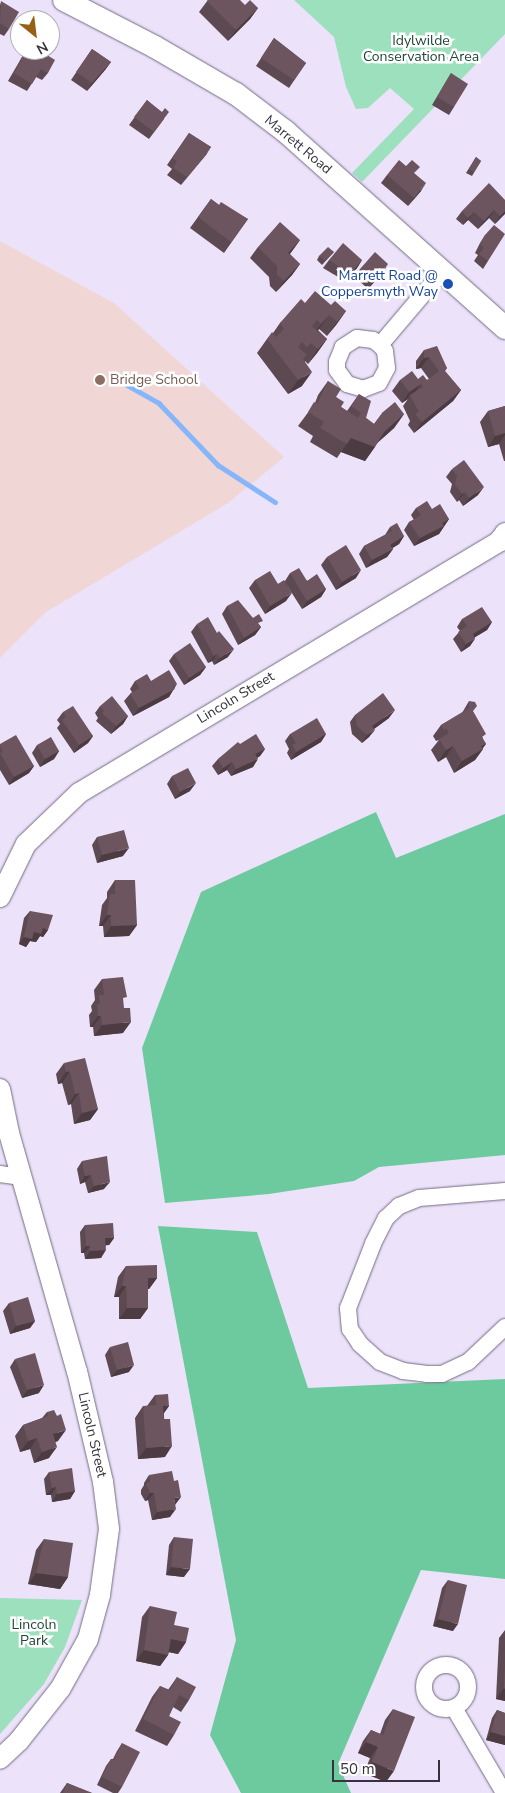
<!DOCTYPE html>
<style>
body{margin:0}
#map{position:relative;width:505px;height:1793px;overflow:hidden;background:#ece2fa;font-family:"Nunito Sans",sans-serif}
div>[style]{position:absolute}
[style*='--x']{left:calc(var(--x)*1px);top:calc(var(--y)*1px);width:calc(var(--w)*1px);rotate:calc(var(--a)*1deg)}
.education>*{inset:0;background:#f1d6d6}
.green>*{inset:0;background:#9de0be}
.forest>*{inset:0;background:#6dca9e}
.stream>*{height:4.5px;margin:-2.25px;padding:0 2.25px;transform-origin:2.25px;border-radius:2.25px;background:#86b6fa}
.roads{filter:drop-shadow(0 0 1px #746b80) drop-shadow(0 0 1px #746b80)}
.minor>*{height:16px;margin:-8px;padding:0 8px;transform-origin:8px;border-radius:8px;background:#fff}
.minor>.ring{margin:-8px;padding:0;box-sizing:content-box;background:none;border:16px solid #fff;border-radius:50%}
.tertiary>*{height:20px;margin:-10px;padding:0 10px;transform-origin:10px;border-radius:10px;background:#fff}
.secondary>*{height:22px;margin:-11px;padding:0 11px;transform-origin:11px;border-radius:11px;background:#fff}
.wall>*{inset:0;background:#5d4951}
.shaded-wall>*{inset:0;background:#4c3c42}
.building>*{inset:0;background:#6c555e}
.dots>*{width:14px;height:14px;translate:-50% -50%;box-sizing:border-box;border:2px solid #fff;border-radius:50%}
span{translate:-50% -50%;white-space:nowrap;text-align:center;line-height:1.15;-webkit-text-stroke:5px #fff;paint-order:stroke}
.park-label{font-size:14px;color:#1e4734}
.street-label{font-size:14px;color:#37333c}
.transit-label{font-size:14px;color:#164399}
.right{translate:-100% -50%;text-align:right}
.education-label{font-size:14px;color:#785e54}
.left{translate:0 -50%;text-align:left}
.north{position:absolute;left:10px;top:10px;width:50px;height:50px;box-sizing:border-box;background:#fff;border:1px solid #afadb1;border-radius:50%;rotate:151deg;font-size:14px;font-weight:700;line-height:20px;text-align:center;color:#37333c}
.north::after{content:'';display:block;margin:auto;width:18px;height:22px;background:#966117;clip-path:polygon(50% 0,100% 100%,50% 72%,0 100%)}
.scale{position:absolute;left:332px;top:1760px;width:108px;height:22px;box-sizing:border-box;border:2px solid #37333c;border-top:0;padding-left:6px;font-size:15px;line-height:18px;white-space:nowrap;color:#37333c;-webkit-text-stroke:4px #fff;paint-order:stroke}
</style>
<div id="map">
<div class="education">
<i style="clip-path:polygon(0 241px,114px 303px,284px 457px,228px 503px,46px 612px,0 658px)"></i>
</div>
<div class="green">
<i style="clip-path:polygon(294px 0,505px 0,505px 34px,362px 182px,352px 173px,414px 109px,390px 88px,368px 108px,356px 109px,346px 87px,334px 37px)"></i>
<i style="clip-path:polygon(0 1598px,82px 1600px,65px 1647px,44px 1684px,0 1734px)"></i>
</div>
<div class="forest">
<i style="clip-path:polygon(376px 812px,396px 858px,505px 814px,505px 1155px,379px 1167px,354px 1181px,269px 1194px,165px 1203px,142px 1048px,201px 892px)"></i>
<i style="clip-path:polygon(158px 1226px,257px 1232px,308px 1388px,505px 1379px,505px 1579px,421px 1570px,338px 1764px,351px 1793px,241px 1793px,210px 1735px,236px 1640px)"></i>
</div>
<div class="stream">
<i style="--x:115;--y:378;--w:51;--a:29.6"></i>
<i style="--x:159;--y:403;--w:86;--a:46.4"></i>
<i style="--x:218;--y:465;--w:68;--a:33"></i>
</div>
<div class="roads">
<div class="minor">
<i style="--x:380;--y:345;--w:9;--a:-144"></i>
<i style="--x:373;--y:340;--w:16;--a:-173"></i>
<i style="--x:357;--y:338;--w:17;--a:147"></i>
<i style="--x:343;--y:347;--w:16;--a:112"></i>
<i style="--x:337;--y:362;--w:8;--a:90"></i>
<i style="--x:337;--y:370;--w:17;--a:54"></i>
<i style="--x:347;--y:384;--w:17;--a:17"></i>
<i style="--x:363;--y:389;--w:17;--a:-21"></i>
<i style="--x:379;--y:383;--w:17;--a:-62"></i>
<i style="--x:387;--y:368;--w:17;--a:-97"></i>
<i style="--x:385;--y:351;--w:8;--a:-130"></i>
<i style="--x:380;--y:345;--w:96;--a:-49.7"></i>
<i style="--x:0;--y:1174;--w:22;--a:8"></i>
<i style="--x:505;--y:1191;--w:86;--a:175.3"></i>
<i style="--x:419;--y:1198;--w:22;--a:158"></i>
<i style="--x:399;--y:1206;--w:18;--a:137"></i>
<i style="--x:386;--y:1218;--w:29;--a:117"></i>
<i style="--x:373;--y:1244;--w:69;--a:111.3"></i>
<i style="--x:348;--y:1308;--w:21;--a:85"></i>
<i style="--x:350;--y:1329;--w:18;--a:56"></i>
<i style="--x:360;--y:1344;--w:27;--a:42"></i>
<i style="--x:380;--y:1362;--w:25;--a:21"></i>
<i style="--x:403;--y:1371;--w:24;--a:7"></i>
<i style="--x:427;--y:1374;--w:15;--a:0"></i>
<i style="--x:442;--y:1374;--w:29;--a:-25"></i>
<i style="--x:468;--y:1362;--w:51;--a:-43.4"></i>
<i class="ring" style="left:424px;top:1665px;width:28px;height:28px"></i>
<i style="--x:454;--y:1708;--w:99;--a:59.5"></i>
</div>
<div class="tertiary">
<i style="--x:0;--y:897;--w:59;--a:-63.9"></i>
<i style="--x:26;--y:844;--w:74;--a:-43.9"></i>
<i style="--x:79;--y:793;--w:492;--a:-30.9"></i>
<i style="--x:501;--y:540;--w:8;--a:-60"></i>
<i style="--x:0;--y:1089;--w:45;--a:78.4"></i>
<i style="--x:9;--y:1133;--w:248;--a:74.1"></i>
<i style="--x:77;--y:1371;--w:114;--a:76.8"></i>
<i style="--x:103;--y:1482;--w:47;--a:82.7"></i>
<i style="--x:109;--y:1529;--w:67;--a:97.8"></i>
<i style="--x:100;--y:1595;--w:46;--a:105.3"></i>
<i style="--x:88;--y:1639;--w:57;--a:119.2"></i>
<i style="--x:60;--y:1689;--w:66;--a:128.3"></i>
<i style="--x:19;--y:1741;--w:26;--a:137"></i>
</div>
<div class="secondary">
<i style="--x:64;--y:0;--w:102;--a:27.3"></i>
<i style="--x:155;--y:47;--w:94;--a:30.1"></i>
<i style="--x:236;--y:94;--w:63;--a:37.2"></i>
<i style="--x:286;--y:132;--w:294;--a:41.8"></i>
<i style="--x:501;--y:540;--w:4;--a:-27"></i>
</div>
</div>
<div class="wall">
<i style="clip-path:polygon(208px 0,258px 8px,250px 19px,228px 41px,199px 12px)"></i>
<i style="clip-path:polygon(0 2px,9px 29px,4px 36px,0 34px)"></i>
<i style="clip-path:polygon(274px 38px,306px 63px,289px 88px,256px 66px)"></i>
<i style="clip-path:polygon(92px 49px,111px 62px,105px 70px,87px 91px,71px 80px)"></i>
<i style="clip-path:polygon(26px 50px,39px 50px,48px 73px,42px 80px,36px 77px,27px 91px,8px 81px)"></i>
<i style="clip-path:polygon(451px 73px,454px 107px,449px 115px,432px 105px)"></i>
<i style="clip-path:polygon(147px 100px,164px 119px,149px 139px,129px 125px)"></i>
<i style="clip-path:polygon(189px 133px,211px 147px,181px 185px,167px 175px,172px 169px,167px 165px)"></i>
<i style="clip-path:polygon(476px 157px,481px 161px,472px 176px,466px 173px)"></i>
<i style="clip-path:polygon(415px 174px,421px 191px,408px 206px,381px 183px,387px 175px)"></i>
<i style="clip-path:polygon(211px 199px,219px 205px,248px 219px,224px 253px,190px 228px)"></i>
<i style="clip-path:polygon(505px 200px,505px 213px,495px 224px,489px 218px,478px 229px,468px 220px,463px 225px,456px 219px,462px 211px)"></i>
<i style="clip-path:polygon(485px 235px,488px 261px,483px 269px,474px 261px,478px 255px,475px 253px,480px 243px)"></i>
<i style="clip-path:polygon(300px 240px,290px 254px,300px 264px,292px 275px,276px 292px,270px 286px,269px 277px,250px 258px,258px 247px)"></i>
<i style="clip-path:polygon(334px 252px,322px 265px,317px 260px,319px 256px)"></i>
<i style="clip-path:polygon(329px 260px,362px 260px,357px 268px,345px 281px,323px 268px)"></i>
<i style="clip-path:polygon(360px 269px,383px 272px,368px 289px,355px 277px)"></i>
<i style="clip-path:polygon(305px 303px,331px 305px,346px 311px,336px 325px,327px 336px,319px 329px,318px 330px,327px 339px,317px 353px,308px 364px,305px 361px,302px 386px,288px 394px,257px 353px,267px 339px,273px 333px,280px 323px)"></i>
<i style="clip-path:polygon(424px 350px,447px 368px,445px 371px,461px 390px,453px 401px,414px 433px,408px 425px,410px 421px,403px 406px,408px 399px,402px 403px,392px 391px,400px 380px,427px 380px,429px 379px,421px 368px,416px 369px,416px 361px)"></i>
<i style="clip-path:polygon(328px 381px,341px 407px,347px 411px,359px 394px,366px 418px,374px 424px,383px 412px,404px 414px,394px 428px,378px 442px,365px 461px,341px 452px,337px 458px,310px 442px,313px 436px,298px 426px,315px 403px,318px 395px)"></i>
<i style="clip-path:polygon(505px 406px,505px 461px,504px 461px,499px 444px,488px 447px,480px 422px,488px 411px)"></i>
<i style="clip-path:polygon(452px 469px,478px 495px,463px 506px,459px 500px,457px 502px,450px 492px,452px 484px,446px 477px)"></i>
<i style="clip-path:polygon(416px 508px,432px 509px,449px 519px,439px 534px,414px 546px,404px 530px,409px 522px,414px 520px,411px 515px)"></i>
<i style="clip-path:polygon(390px 527px,404px 536px,399px 544px,392px 548px,393px 549px,387px 557px,366px 568px,359px 554px,364px 546px,385px 535px)"></i>
<i style="clip-path:polygon(327px 557px,356px 578px,336px 590px,321px 565px)"></i>
<i style="clip-path:polygon(290px 573px,326px 589px,321px 597px,302px 609px,288px 587px,286px 601px,265px 614px,249px 588px,255px 580px,278px 584px,285px 581px)"></i>
<i style="clip-path:polygon(227px 606px,253px 618px,261px 627px,255px 635px,238px 645px,222px 614px)"></i>
<i style="clip-path:polygon(462px 619px,492px 622px,487px 630px,475px 637px,470px 646px,461px 652px,453px 639px,460px 631px,457px 627px)"></i>
<i style="clip-path:polygon(197px 624px,228px 657px,214px 665px,212px 661px,208px 663px,191px 632px)"></i>
<i style="clip-path:polygon(174px 654px,206px 667px,200px 675px,184px 685px,169px 661px)"></i>
<i style="clip-path:polygon(135px 681px,151px 681px,174px 688px,169px 697px,133px 716px,124px 701px,130px 694px,132px 692px,130px 689px)"></i>
<i style="clip-path:polygon(469px 701px,483px 739px,486px 744px,483px 748px,483px 749px,475px 760px,454px 773px,446px 757px,438px 762px,431px 750px,439px 740px,436px 741px,433px 736px,441px 725px,462px 713px)"></i>
<i style="clip-path:polygon(100px 706px,128px 716px,123px 724px,111px 734px,96px 721px,98px 718px,95px 713px)"></i>
<i style="clip-path:polygon(63px 712px,93px 736px,88px 743px,74px 753px,57px 728px,60px 724px,57px 720px)"></i>
<i style="clip-path:polygon(355px 715px,389px 718px,374px 729px,369px 737px,362px 743px,352px 734px,350px 722px)"></i>
<i style="clip-path:polygon(290px 734px,326px 734px,321px 742px,291px 760px,287px 753px,289px 749px,285px 741px)"></i>
<i style="clip-path:polygon(0 744px,34px 766px,29px 773px,9px 785px,0 770px)"></i>
<i style="clip-path:polygon(240px 744px,265px 749px,260px 756px,257px 758px,253px 767px,231px 776px,227px 770px,218px 775px,212px 766px,218px 759px)"></i>
<i style="clip-path:polygon(37px 745px,59px 751px,54px 759px,40px 767px,32px 753px)"></i>
<i style="clip-path:polygon(172px 776px,190px 791px,175px 799px,167px 784px)"></i>
<i style="clip-path:polygon(97px 837px,123px 856px,97px 863px,92px 845px)"></i>
<i style="clip-path:polygon(115px 880px,137px 925px,129px 936px,104px 937px,103px 926px,99px 926px,102px 905px,107px 898px,107px 892px)"></i>
<i style="clip-path:polygon(30px 911px,48px 930px,43px 937px,40px 936px,36px 942px,30px 941px,26px 947px,19px 944px,24px 918px)"></i>
<i style="clip-path:polygon(102px 979px,123px 1003px,123px 1033px,94px 1036px,93px 1027px,90px 1027px,89px 1015px,92px 1011px,91px 1006px,95px 1000px,94px 990px)"></i>
<i style="clip-path:polygon(64px 1063px,98px 1109px,90px 1120px,74px 1124px,71px 1104px,68px 1105px,62px 1083px,58px 1084px,56px 1074px)"></i>
<i style="clip-path:polygon(82px 1161px,104px 1189px,88px 1193px,85px 1182px,80px 1184px,77px 1169px)"></i>
<i style="clip-path:polygon(85px 1225px,114px 1238px,109px 1245px,106px 1245px,101px 1258px,85px 1259px,84px 1253px,81px 1253px,80px 1232px)"></i>
<i style="clip-path:polygon(126px 1266px,157px 1278px,149px 1289px,148px 1289px,148px 1308px,140px 1319px,119px 1319px,119px 1297px,114px 1297px,118px 1277px)"></i>
<i style="clip-path:polygon(9px 1303px,35px 1321px,30px 1328px,10px 1334px,3px 1311px)"></i>
<i style="clip-path:polygon(110px 1347px,129px 1372px,111px 1377px,105px 1355px)"></i>
<i style="clip-path:polygon(15px 1359px,39px 1393px,22px 1398px,10px 1367px)"></i>
<i style="clip-path:polygon(155px 1395px,169px 1406px,164px 1413px,165px 1457px,138px 1459px,135px 1418px,143px 1406px,147px 1406px)"></i>
<i style="clip-path:polygon(47px 1412px,57px 1416px,58px 1441px,55px 1442px,49px 1458px,34px 1463px,30px 1449px,20px 1452px,15px 1436px,23px 1425px,42px 1418px)"></i>
<i style="clip-path:polygon(49px 1472px,75px 1491px,70px 1499px,52px 1502px,51px 1495px,46px 1495px,44px 1479px)"></i>
<i style="clip-path:polygon(149px 1475px,175px 1505px,170px 1517px,152px 1520px,148px 1500px,145px 1501px,141px 1494px,141px 1490px,144px 1485px,144px 1483px)"></i>
<i style="clip-path:polygon(174px 1537px,184px 1577px,166px 1575px,169px 1545px)"></i>
<i style="clip-path:polygon(44px 1539px,68px 1577px,60px 1589px,28px 1584px,36px 1550px)"></i>
<i style="clip-path:polygon(448px 1580px,453px 1631px,433px 1626px,442px 1588px)"></i>
<i style="clip-path:polygon(150px 1606px,174px 1625px,186px 1642px,178px 1654px,169px 1652px,168px 1655px,160px 1666px,136px 1661px,142px 1617px)"></i>
<i style="clip-path:polygon(505px 1630px,505px 1701px,496px 1699px,499px 1638px)"></i>
<i style="clip-path:polygon(177px 1677px,189px 1700px,181px 1712px,173px 1707px,169px 1716px,174px 1735px,167px 1746px,135px 1731px,152px 1697px,160px 1686px,168px 1690px)"></i>
<i style="clip-path:polygon(393px 1709px,386px 1782px,364px 1773px,370px 1758px,358px 1753px,363px 1741px,371px 1730px,380px 1734px,385px 1720px)"></i>
<i style="clip-path:polygon(497px 1710px,505px 1713px,505px 1745px,486px 1740px,492px 1718px)"></i>
<i style="clip-path:polygon(122px 1743px,122px 1787px,118px 1793px,113px 1793px,97px 1785px,106px 1766px,111px 1759px,113px 1759px,117px 1751px)"></i>
<i style="clip-path:polygon(67px 1783px,92px 1793px,60px 1793px)"></i>
</div>
<div class="shaded-wall">
<i style="clip-path:polygon(258px 8px,250px 19px,228px 41px,236px 30px)"></i>
<i style="clip-path:polygon(111px 62px,105px 70px,87px 91px,92px 83px)"></i>
<i style="clip-path:polygon(211px 147px,206px 155px,181px 185px,187px 177px)"></i>
<i style="clip-path:polygon(426px 183px,421px 191px,408px 206px,414px 198px)"></i>
<i style="clip-path:polygon(494px 210px,489px 218px,478px 229px,484px 221px)"></i>
<i style="clip-path:polygon(505px 211px,505px 214px,495px 224px,500px 216px)"></i>
<i style="clip-path:polygon(474px 212px,468px 220px,463px 225px,468px 218px)"></i>
<i style="clip-path:polygon(300px 240px,292px 251px,281px 264px,288px 253px)"></i>
<i style="clip-path:polygon(362px 260px,357px 268px,345px 281px,350px 274px)"></i>
<i style="clip-path:polygon(300px 264px,292px 275px,276px 292px,284px 281px)"></i>
<i style="clip-path:polygon(388px 264px,383px 272px,368px 289px,373px 281px)"></i>
<i style="clip-path:polygon(346px 311px,336px 325px,327px 336px,337px 322px)"></i>
<i style="clip-path:polygon(329px 315px,319px 329px,311px 338px,321px 324px)"></i>
<i style="clip-path:polygon(327px 339px,317px 353px,308px 364px,318px 349px)"></i>
<i style="clip-path:polygon(429px 357px,421px 368px,416px 369px,424px 358px)"></i>
<i style="clip-path:polygon(312px 372px,302px 386px,288px 394px,298px 380px)"></i>
<i style="clip-path:polygon(421px 384px,413px 395px,410px 395px,408px 399px,402px 403px,409px 392px)"></i>
<i style="clip-path:polygon(461px 390px,453px 401px,414px 433px,422px 422px)"></i>
<i style="clip-path:polygon(404px 414px,394px 428px,374px 446px,384px 432px)"></i>
<i style="clip-path:polygon(505px 433px,505px 435px,499px 444px,488px 447px,495px 436px)"></i>
<i style="clip-path:polygon(351px 438px,375px 447px,365px 461px,341px 452px)"></i>
<i style="clip-path:polygon(484px 487px,478px 495px,463px 506px,469px 498px)"></i>
<i style="clip-path:polygon(465px 492px,459px 500px,457px 502px,462px 494px)"></i>
<i style="clip-path:polygon(449px 519px,439px 534px,414px 546px,420px 538px)"></i>
<i style="clip-path:polygon(404px 536px,399px 544px,385px 553px,390px 545px)"></i>
<i style="clip-path:polygon(393px 549px,387px 557px,366px 568px,372px 560px)"></i>
<i style="clip-path:polygon(361px 570px,356px 578px,336px 590px,342px 582px)"></i>
<i style="clip-path:polygon(326px 589px,321px 597px,302px 609px,307px 601px)"></i>
<i style="clip-path:polygon(292px 593px,286px 601px,265px 614px,270px 606px)"></i>
<i style="clip-path:polygon(492px 622px,487px 630px,467px 642px,473px 634px)"></i>
<i style="clip-path:polygon(261px 627px,255px 635px,238px 645px,244px 638px)"></i>
<i style="clip-path:polygon(475px 639px,470px 646px,461px 652px,466px 644px)"></i>
<i style="clip-path:polygon(234px 649px,228px 657px,214px 665px,220px 658px)"></i>
<i style="clip-path:polygon(217px 654px,212px 661px,208px 663px,214px 656px)"></i>
<i style="clip-path:polygon(206px 667px,200px 675px,184px 685px,189px 678px)"></i>
<i style="clip-path:polygon(177px 684px,169px 697px,133px 716px,139px 708px)"></i>
<i style="clip-path:polygon(395px 710px,389px 718px,367px 734px,372px 726px)"></i>
<i style="clip-path:polygon(128px 716px,123px 724px,111px 734px,116px 726px)"></i>
<i style="clip-path:polygon(375px 730px,369px 737px,362px 743px,367px 735px)"></i>
<i style="clip-path:polygon(326px 734px,321px 742px,291px 760px,296px 752px)"></i>
<i style="clip-path:polygon(93px 736px,88px 743px,74px 753px,79px 745px)"></i>
<i style="clip-path:polygon(486px 744px,481px 750px,483px 749px,475px 760px,454px 773px,462px 761px,481px 746px)"></i>
<i style="clip-path:polygon(453px 746px,446px 757px,438px 762px,446px 750px)"></i>
<i style="clip-path:polygon(265px 749px,260px 756px,250px 762px,255px 754px)"></i>
<i style="clip-path:polygon(59px 751px,54px 759px,40px 767px,45px 759px)"></i>
<i style="clip-path:polygon(258px 759px,253px 767px,231px 776px,236px 769px)"></i>
<i style="clip-path:polygon(232px 762px,227px 770px,218px 775px,223px 768px)"></i>
<i style="clip-path:polygon(34px 766px,29px 773px,9px 785px,14px 777px)"></i>
<i style="clip-path:polygon(196px 783px,190px 791px,175px 799px,180px 792px)"></i>
<i style="clip-path:polygon(129px 848px,123px 856px,97px 863px,102px 855px)"></i>
<i style="clip-path:polygon(107px 915px,111px 915px,103px 926px,99px 926px)"></i>
<i style="clip-path:polygon(137px 925px,129px 936px,104px 937px,111px 926px)"></i>
<i style="clip-path:polygon(43px 928px,48px 930px,43px 937px,40px 936px,36px 942px,30px 941px,26px 947px,19px 944px,24px 937px)"></i>
<i style="clip-path:polygon(98px 1016px,101px 1016px,93px 1027px,90px 1027px)"></i>
<i style="clip-path:polygon(131px 1022px,123px 1033px,94px 1036px,102px 1025px)"></i>
<i style="clip-path:polygon(70px 1071px,62px 1083px,58px 1084px,66px 1072px)"></i>
<i style="clip-path:polygon(79px 1093px,71px 1104px,68px 1105px,75px 1094px)"></i>
<i style="clip-path:polygon(98px 1109px,90px 1120px,74px 1124px,82px 1113px)"></i>
<i style="clip-path:polygon(91px 1175px,85px 1182px,80px 1184px,85px 1176px)"></i>
<i style="clip-path:polygon(110px 1182px,104px 1189px,88px 1193px,94px 1186px)"></i>
<i style="clip-path:polygon(105px 1238px,114px 1238px,109px 1245px,100px 1246px)"></i>
<i style="clip-path:polygon(86px 1246px,90px 1246px,84px 1253px,81px 1253px)"></i>
<i style="clip-path:polygon(106px 1250px,101px 1258px,85px 1259px,90px 1251px)"></i>
<i style="clip-path:polygon(148px 1278px,157px 1278px,149px 1289px,140px 1289px)"></i>
<i style="clip-path:polygon(122px 1286px,126px 1286px,119px 1297px,114px 1297px)"></i>
<i style="clip-path:polygon(127px 1308px,148px 1308px,140px 1319px,119px 1319px)"></i>
<i style="clip-path:polygon(35px 1321px,30px 1328px,10px 1334px,16px 1326px)"></i>
<i style="clip-path:polygon(134px 1365px,129px 1372px,111px 1377px,117px 1370px)"></i>
<i style="clip-path:polygon(44px 1385px,39px 1393px,22px 1398px,27px 1390px)"></i>
<i style="clip-path:polygon(163px 1406px,169px 1406px,161px 1417px)"></i>
<i style="clip-path:polygon(66px 1430px,58px 1441px,45px 1445px,53px 1434px)"></i>
<i style="clip-path:polygon(37px 1438px,30px 1449px,20px 1452px,28px 1441px)"></i>
<i style="clip-path:polygon(172px 1446px,165px 1457px,138px 1459px,146px 1448px)"></i>
<i style="clip-path:polygon(57px 1447px,49px 1458px,34px 1463px,42px 1452px)"></i>
<i style="clip-path:polygon(56px 1487px,51px 1495px,46px 1495px,52px 1488px)"></i>
<i style="clip-path:polygon(75px 1491px,70px 1499px,52px 1502px,57px 1494px)"></i>
<i style="clip-path:polygon(150px 1493px,154px 1493px,148px 1500px,145px 1501px)"></i>
<i style="clip-path:polygon(181px 1497px,175px 1505px,174px 1498px)"></i>
<i style="clip-path:polygon(176px 1509px,170px 1517px,152px 1520px,157px 1512px)"></i>
<i style="clip-path:polygon(171px 1567px,190px 1569px,184px 1577px,166px 1575px)"></i>
<i style="clip-path:polygon(36px 1573px,68px 1577px,60px 1589px,28px 1584px)"></i>
<i style="clip-path:polygon(438px 1619px,458px 1624px,453px 1631px,433px 1626px)"></i>
<i style="clip-path:polygon(171px 1639px,186px 1642px,178px 1654px,163px 1651px)"></i>
<i style="clip-path:polygon(144px 1650px,168px 1655px,160px 1666px,136px 1661px)"></i>
<i style="clip-path:polygon(504px 1688px,505px 1689px,505px 1701px,496px 1699px)"></i>
<i style="clip-path:polygon(491px 1732px,505px 1736px,505px 1745px,486px 1740px)"></i>
<i style="clip-path:polygon(366px 1742px,378px 1747px,370px 1758px,358px 1753px)"></i>
<i style="clip-path:polygon(372px 1762px,394px 1771px,386px 1782px,364px 1773px)"></i>
</div>
<div class="building">
<i style="clip-path:polygon(208px 0,240px 0,245px 5px,250px 0,258px 8px,236px 30px,207px 1px)"></i>
<i style="clip-path:polygon(1px 1px,19px 12px,9px 29px,0 23px)"></i>
<i style="clip-path:polygon(274px 38px,306px 63px,294px 80px,261px 58px)"></i>
<i style="clip-path:polygon(92px 49px,111px 62px,92px 83px,76px 72px)"></i>
<i style="clip-path:polygon(27px 50px,39px 50px,55px 60px,48px 73px,41px 69px,32px 84px,14px 73px)"></i>
<i style="clip-path:polygon(451px 73px,468px 84px,454px 107px,437px 97px)"></i>
<i style="clip-path:polygon(147px 100px,162px 112px,165px 108px,169px 112px,154px 132px,134px 117px)"></i>
<i style="clip-path:polygon(189px 133px,211px 147px,187px 177px,173px 168px,177px 161px,172px 158px)"></i>
<i style="clip-path:polygon(476px 157px,481px 161px,474px 172px,469px 169px)"></i>
<i style="clip-path:polygon(399px 160px,406px 166px,412px 160px,420px 167px,414px 173px,426px 183px,414px 198px,387px 175px)"></i>
<i style="clip-path:polygon(489px 183px,505px 200px,505px 211px,500px 216px,494px 210px,484px 221px,474px 212px,468px 218px,462px 211px)"></i>
<i style="clip-path:polygon(211px 199px,219px 205px,221px 202px,248px 219px,231px 242px,198px 217px)"></i>
<i style="clip-path:polygon(280px 222px,300px 240px,288px 253px,300px 264px,284px 281px,277px 275px,277px 266px,258px 247px)"></i>
<i style="clip-path:polygon(494px 225px,505px 234px,488px 261px,479px 254px,484px 248px,480px 245px,485px 235px)"></i>
<i style="clip-path:polygon(343px 243px,362px 260px,350px 274px,329px 260px)"></i>
<i style="clip-path:polygon(328px 247px,334px 252px,325px 261px,319px 256px)"></i>
<i style="clip-path:polygon(375px 252px,388px 264px,373px 281px,360px 269px)"></i>
<i style="clip-path:polygon(315px 291px,331px 305px,335px 301px,346px 311px,337px 322px,329px 315px,321px 324px,317px 320px,312px 326px,327px 339px,318px 349px,311px 343px,307px 347px,302px 342px,298px 347px,307px 355px,303px 359px,312px 372px,298px 380px,267px 339px,272px 332px,276px 337px,284px 329px,280px 323px,301px 299px,305px 303px)"></i>
<i style="clip-path:polygon(437px 346px,447px 368px,444px 370px,461px 390px,422px 422px,415px 414px,419px 412px,410px 395px,423px 387px,421px 384px,409px 392px,400px 380px,412px 371px,418px 379px,423px 375px,427px 380px,439px 371px,429px 357px,424px 358px,424px 350px)"></i>
<i style="clip-path:polygon(328px 381px,341px 389px,336px 397px,344px 402px,341px 407px,358px 418px,361px 413px,351px 406px,359px 394px,371px 401px,366px 418px,374px 424px,383px 412px,395px 402px,404px 414px,384px 432px,375px 447px,351px 438px,347px 444px,320px 428px,324px 422px,308px 412px,314px 402px,317px 404px)"></i>
<i style="clip-path:polygon(505px 406px,505px 433px,495px 436px,488px 411px)"></i>
<i style="clip-path:polygon(464px 460px,484px 487px,469px 498px,465px 492px,462px 494px,455px 484px,457px 476px,452px 469px)"></i>
<i style="clip-path:polygon(427px 501px,432px 509px,440px 504px,449px 519px,442px 523px,444px 526px,420px 538px,409px 522px,421px 515px,416px 508px)"></i>
<i style="clip-path:polygon(397px 523px,404px 536px,390px 545px,393px 549px,372px 560px,364px 546px,392px 531px,390px 527px)"></i>
<i style="clip-path:polygon(346px 545px,361px 570px,342px 582px,327px 557px)"></i>
<i style="clip-path:polygon(299px 568px,307px 581px,317px 574px,326px 589px,307px 601px,290px 573px)"></i>
<i style="clip-path:polygon(270px 571px,278px 584px,284px 580px,292px 593px,270px 606px,255px 580px)"></i>
<i style="clip-path:polygon(238px 600px,253px 618px,259px 614px,263px 621px,258px 623px,261px 627px,244px 638px,227px 606px)"></i>
<i style="clip-path:polygon(482px 607px,492px 622px,473px 634px,475px 639px,466px 644px,458px 632px,467px 626px,462px 619px)"></i>
<i style="clip-path:polygon(208px 617px,217px 633px,219px 631px,234px 649px,220px 658px,217px 654px,214px 656px,197px 624px)"></i>
<i style="clip-path:polygon(190px 643px,206px 667px,189px 678px,174px 654px)"></i>
<i style="clip-path:polygon(169px 670px,177px 684px,173px 687px,175px 689px,139px 708px,130px 694px,139px 688px,135px 681px,147px 674px,151px 681px)"></i>
<i style="clip-path:polygon(383px 693px,395px 710px,372px 726px,375px 730px,367px 735px,357px 726px,355px 715px)"></i>
<i style="clip-path:polygon(112px 696px,128px 716px,116px 726px,102px 713px,104px 711px,100px 706px)"></i>
<i style="clip-path:polygon(469px 701px,475px 702px,477px 706px,473px 711px,486px 734px,482px 737px,486px 744px,481px 746px,483px 749px,462px 761px,453px 746px,446px 750px,439px 739px,449px 733px,446px 728px,444px 730px,441px 725px,469px 708px)"></i>
<i style="clip-path:polygon(73px 706px,93px 736px,79px 745px,62px 720px,66px 717px,63px 712px)"></i>
<i style="clip-path:polygon(317px 718px,326px 734px,296px 752px,292px 745px,296px 743px,290px 734px)"></i>
<i style="clip-path:polygon(256px 734px,265px 749px,255px 754px,258px 759px,236px 769px,232px 762px,223px 768px,218px 759px,238px 742px,240px 744px)"></i>
<i style="clip-path:polygon(16px 735px,34px 766px,14px 777px,0 753px,3px 752px,0 746px,0 744px)"></i>
<i style="clip-path:polygon(51px 737px,59px 751px,45px 759px,37px 745px)"></i>
<i style="clip-path:polygon(188px 768px,196px 783px,180px 792px,172px 776px)"></i>
<i style="clip-path:polygon(124px 830px,129px 848px,102px 855px,97px 837px)"></i>
<i style="clip-path:polygon(115px 880px,135px 880px,137px 925px,111px 926px,111px 915px,107px 915px,110px 894px,115px 894px)"></i>
<i style="clip-path:polygon(30px 911px,53px 915px,48px 930px,43px 928px,41px 934px,34px 932px,32px 939px,24px 937px)"></i>
<i style="clip-path:polygon(123px 977px,127px 997px,123px 998px,124px 1008px,130px 1008px,131px 1022px,102px 1025px,101px 1016px,98px 1016px,97px 1004px,100px 1004px,99px 995px,104px 995px,102px 979px)"></i>
<i style="clip-path:polygon(85px 1058px,98px 1109px,82px 1113px,79px 1093px,75px 1094px,70px 1071px,66px 1072px,64px 1063px)"></i>
<i style="clip-path:polygon(107px 1156px,110px 1182px,94px 1186px,91px 1175px,85px 1176px,82px 1161px)"></i>
<i style="clip-path:polygon(113px 1223px,114px 1238px,105px 1238px,106px 1250px,90px 1251px,90px 1246px,86px 1246px,85px 1225px)"></i>
<i style="clip-path:polygon(157px 1265px,157px 1278px,148px 1278px,148px 1308px,127px 1308px,126px 1286px,122px 1286px,126px 1266px)"></i>
<i style="clip-path:polygon(28px 1297px,35px 1321px,16px 1326px,9px 1303px)"></i>
<i style="clip-path:polygon(128px 1342px,134px 1365px,117px 1370px,110px 1347px)"></i>
<i style="clip-path:polygon(35px 1353px,44px 1385px,27px 1390px,15px 1359px)"></i>
<i style="clip-path:polygon(168px 1394px,169px 1406px,163px 1406px,164px 1419px,170px 1419px,172px 1446px,146px 1448px,143px 1406px,156px 1405px,155px 1395px)"></i>
<i style="clip-path:polygon(54px 1410px,57px 1416px,61px 1414px,66px 1430px,53px 1434px,57px 1447px,42px 1452px,37px 1438px,28px 1441px,23px 1425px,48px 1416px,47px 1412px)"></i>
<i style="clip-path:polygon(72px 1468px,75px 1491px,57px 1494px,56px 1487px,52px 1488px,49px 1472px)"></i>
<i style="clip-path:polygon(172px 1471px,174px 1481px,178px 1480px,181px 1497px,174px 1498px,176px 1509px,157px 1512px,154px 1493px,150px 1493px,147px 1486px,146px 1483px,150px 1482px,149px 1475px)"></i>
<i style="clip-path:polygon(174px 1537px,193px 1539px,190px 1569px,171px 1567px)"></i>
<i style="clip-path:polygon(44px 1539px,73px 1543px,68px 1577px,36px 1573px)"></i>
<i style="clip-path:polygon(448px 1580px,467px 1585px,458px 1624px,438px 1619px)"></i>
<i style="clip-path:polygon(150px 1606px,177px 1612px,174px 1625px,189px 1628px,186px 1642px,171px 1639px,168px 1655px,144px 1650px)"></i>
<i style="clip-path:polygon(505px 1664px,505px 1689px,504px 1688px)"></i>
<i style="clip-path:polygon(177px 1677px,196px 1687px,189px 1700px,179px 1695px,169px 1716px,181px 1722px,174px 1735px,143px 1719px,160px 1686px,170px 1690px)"></i>
<i style="clip-path:polygon(393px 1709px,415px 1717px,394px 1771px,372px 1762px,378px 1747px,366px 1742px,371px 1730px,383px 1735px)"></i>
<i style="clip-path:polygon(497px 1710px,505px 1713px,505px 1736px,491px 1732px)"></i>
<i style="clip-path:polygon(122px 1743px,140px 1752px,122px 1787px,102px 1777px,111px 1759px,114px 1760px)"></i>
<i style="clip-path:polygon(67px 1783px,92px 1793px,63px 1793px)"></i>
</div>
<div class="dots">
<i style="left:448px;top:284px;background:#1a4fb4"></i>
<i style="left:100px;top:380px;background:#8d6e63"></i>
</div>
<div class="park-label">
<span style="left:421px;top:49px">Idylwilde<br>Conservation Area</span>
<span style="left:34px;top:1633px">Lincoln<br>Park</span>
</div>
<div class="street-label">
<span style="left:298px;top:145px;rotate:40deg">Marrett Road</span>
<span style="left:236px;top:698px;rotate:-31deg">Lincoln Street</span>
<span style="left:92px;top:1435px;rotate:77deg">Lincoln Street</span>
</div>
<div class="transit-label">
<span class="right" style="left:438px;top:284px">Marrett Road @<br>Coppersmyth Way</span>
</div>
<div class="education-label">
<span class="left" style="left:110px;top:380px">Bridge School</span>
</div>
<div class="north">N</div>
<div class="scale">50 m</div>
</div>
